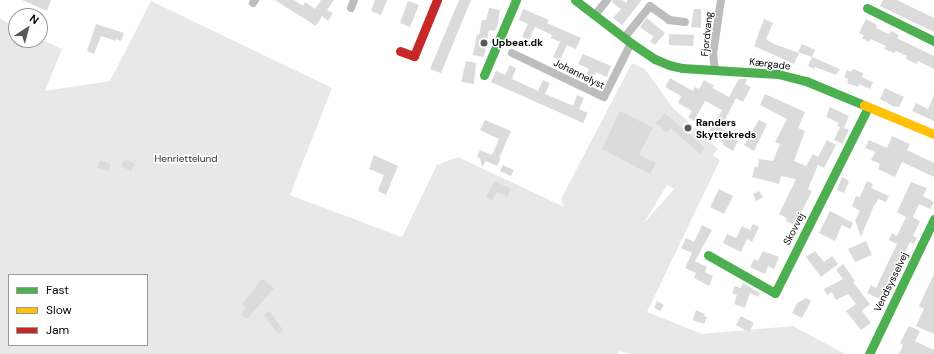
<!DOCTYPE html>
<meta charset="utf-8">
<style>
body{margin:0}
#map{position:relative;width:934px;height:354px;overflow:hidden;background:#fff;font-family:"DM Sans",sans-serif}
div>[style]{position:absolute}
[style*='--x']{left:calc(var(--x)*1px);top:calc(var(--y)*1px);width:calc(var(--w)*1px);rotate:calc(var(--a)*1deg)}
.green>*{inset:0;background:#e8e8e8}
.building>*{inset:0;background:#dbdbdb}
.street>*{height:8px;margin:-4px;padding:0 4px;transform-origin:4px;border-radius:4px;background:#bdbdbd}
.fast>*{height:9px;margin:-4.5px;padding:0 4.5px;transform-origin:4.5px;border-radius:4.5px;background:#4caf50}
.slow>*{height:9px;margin:-4.5px;padding:0 4.5px;transform-origin:4.5px;border-radius:4.5px;background:#ffc107}
.jam>*{height:9px;margin:-4.5px;padding:0 4.5px;transform-origin:4.5px;border-radius:4.5px;background:#c62828}
.dots>*{width:11px;height:11px;translate:-50% -50%;box-sizing:border-box;border:2px solid #fff;border-radius:50%}
span{translate:-50% -50%;white-space:nowrap;text-align:center;line-height:1.15;-webkit-text-stroke:3px #fff;paint-order:stroke}
.street-label{font-size:10px;color:#000}
.poi-label{font-size:10px;color:#000;font-weight:700}
.left{translate:0 -50%;text-align:left}
.park-label{font-size:10px;color:#2c2c2c}
.legend{position:absolute;left:8px;top:274px;width:140px;height:72px;box-sizing:border-box;background:#fff;border:1px solid #999;margin:0;padding:5px 7px;list-style:none;font-size:12px;color:#000}
.legend li{display:flex;align-items:center;gap:8px;height:20px}
.legend b{width:20px;border:1px solid #999}
.north{position:absolute;left:8px;top:8px;width:40px;height:40px;box-sizing:border-box;background:#fff;border:1px solid #999;border-radius:50%;rotate:36deg;font-size:11px;font-weight:700;line-height:16px;text-align:center;color:#000}
.north::after{content:'';display:block;margin:auto;width:14px;height:18px;background:#595959;clip-path:polygon(50% 0,100% 100%,50% 72%,0 100%)}
</style>
<div id="map">
<div class="green">
<i style="clip-path:polygon(evenodd,151px 1px,332px 88px,290px 195px,402px 237px,437px 165px,458px 157px,564px 207px,561px 199px,632px 63px,645px 69px,673px 108px,718px 149px,713px 155px,720px 160px,647px 312px,702px 334px,793px 326px,845px 354px,630px 354px,620px 351px,618px 354px,0 354px,0 18px,16px 28px,16px 40px,40px 39px,62px 49px,45px 91px,110px 81px,151px 1px,667px 185px,674px 189px,644px 223px,667px 185px,151px 1px,9px 275px,147px 275px,147px 345px,9px 345px,9px 275px)"></i>
</div>
<div class="building">
<i style="clip-path:polygon(22px 0,51px 0,47px 11px)"></i>
<i style="clip-path:polygon(275px 0,294px 0,303px 6px,305px 2px,315px 9px,321px 0,334px 0,327px 10px,333px 13px,328px 21px,322px 16px,316px 26px)"></i>
<i style="clip-path:polygon(375px 0,387px 0,381px 15px,371px 11px)"></i>
<i style="clip-path:polygon(459px 0,471px 0,441px 73px,430px 69px)"></i>
<i style="clip-path:polygon(612px 0,622px 0,626px 3px,628px 0,642px 0,622px 25px,613px 18px,621px 9px,612px 2px)"></i>
<i style="clip-path:polygon(883px 0,897px 0,934px 18px,934px 32px,880px 6px)"></i>
<i style="clip-path:polygon(408px 1px,419px 5px,410px 27px,400px 23px)"></i>
<i style="clip-path:polygon(489px 8px,500px 10px,498px 24px,495px 31px,489px 30px,484px 57px,473px 55px,477px 34px,479px 35px,482px 20px,486px 20px)"></i>
<i style="clip-path:polygon(523px 9px,549px 20px,547px 23px,581px 38px,576px 49px,567px 45px,560px 60px,553px 57px,560px 42px,551px 38px,552px 35px,535px 27px,529px 40px,522px 37px,528px 24px,519px 20px)"></i>
<i style="clip-path:polygon(694px 9px,701px 9px,701px 28px,691px 27px)"></i>
<i style="clip-path:polygon(647px 18px,665px 33px,655px 45px,650px 41px,654px 37px,640px 27px)"></i>
<i style="clip-path:polygon(764px 19px,773px 23px,766px 39px,774px 44px,799px 53px,794px 64px,754px 46px)"></i>
<i style="clip-path:polygon(866px 19px,877px 25px,876px 28px,889px 34px,891px 31px,899px 35px,897px 38px,934px 56px,934px 69px,918px 61px,917px 64px,906px 59px,907px 56px,896px 51px,894px 53px,884px 49px,886px 46px,871px 39px,869px 42px,862px 38px,864px 35px,859px 33px)"></i>
<i style="clip-path:polygon(96px 24px,124px 33px,121px 41px,116px 39px,116px 41px,101px 36px,94px 54px,87px 51px)"></i>
<i style="clip-path:polygon(669px 34px,694px 35px,693px 46px,669px 45px)"></i>
<i style="clip-path:polygon(802px 44px,815px 50px,812px 57px,840px 69px,836px 75px,815px 67px,814px 69px,808px 66px,812px 57px,798px 52px)"></i>
<i style="clip-path:polygon(583px 54px,611px 66px,607px 77px,596px 72px,591px 83px,584px 80px,589px 69px,578px 64px)"></i>
<i style="clip-path:polygon(466px 61px,476px 63px,474px 84px,461px 82px)"></i>
<i style="clip-path:polygon(510px 65px,516px 68px,512px 79px,538px 91px,543px 80px,550px 83px,545px 94px,564px 102px,573px 106px,577px 95px,584px 98px,579px 109px,588px 113px,583px 123px,491px 82px,496px 71px,505px 75px)"></i>
<i style="clip-path:polygon(853px 69px,863px 73px,862px 77px,873px 82px,870px 89px,859px 84px,858px 87px,847px 83px,848px 79px,844px 77px,847px 70px,851px 72px)"></i>
<i style="clip-path:polygon(670px 78px,693px 91px,695px 87px,699px 89px,704px 80px,714px 86px,712px 88px,729px 97px,739px 79px,747px 79px,745px 84px,751px 87px,743px 102px,736px 98px,721px 128px,729px 132px,727px 135px,738px 141px,733px 151px,723px 145px,723px 141px,708px 133px,722px 110px,705px 101px,694px 121px,688px 117px,692px 111px,678px 103px,681px 96px,665px 87px)"></i>
<i style="clip-path:polygon(885px 88px,904px 97px,899px 107px,895px 106px,895px 107px,880px 99px)"></i>
<i style="clip-path:polygon(765px 94px,805px 112px,798px 128px,805px 131px,794px 161px,806px 166px,813px 154px,818px 157px,827px 140px,836px 145px,824px 168px,818px 165px,808px 189px,812px 191px,795px 225px,786px 221px,787px 218px,779px 214px,796px 179px,781px 176px,779px 184px,752px 177px,755px 166px,758px 167px,759px 159px,773px 161px,780px 144px,775px 142px,787px 119px,760px 105px)"></i>
<i style="clip-path:polygon(934px 95px,934px 121px,912px 111px,916px 103px,928px 109px)"></i>
<i style="clip-path:polygon(830px 107px,849px 116px,844px 128px,849px 130px,842px 144px,834px 140px,840px 127px,837px 126px,839px 123px,826px 117px)"></i>
<i style="clip-path:polygon(620px 111px,653px 128px,639px 154px,656px 163px,650px 174px,602px 149px)"></i>
<i style="clip-path:polygon(665px 113px,705px 148px,700px 154px,671px 128px,667px 133px,656px 123px)"></i>
<i style="clip-path:polygon(485px 120px,511px 131px,499px 158px,501px 158px,497px 166px,486px 161px,482px 167px,480px 158px,477px 157px,480px 150px,492px 155px,499px 139px,480px 130px)"></i>
<i style="clip-path:polygon(759px 120px,767px 124px,754px 151px,744px 145px)"></i>
<i style="clip-path:polygon(892px 136px,910px 144px,907px 150px,934px 163px,934px 177px,902px 162px,895px 177px,878px 169px,880px 164px,871px 160px,875px 152px,865px 148px,869px 140px,887px 148px)"></i>
<i style="clip-path:polygon(374px 155px,398px 166px,386px 195px,378px 191px,384px 175px,369px 169px)"></i>
<i style="clip-path:polygon(125px 159px,135px 164px,131px 171px,121px 166px)"></i>
<i style="clip-path:polygon(100px 160px,111px 164px,109px 171px,98px 168px)"></i>
<i style="clip-path:polygon(503px 165px,514px 170px,511px 176px,500px 171px)"></i>
<i style="clip-path:polygon(842px 177px,849px 181px,844px 193px,837px 190px)"></i>
<i style="clip-path:polygon(495px 181px,511px 189px,507px 197px,497px 192px,492px 200px,486px 197px)"></i>
<i style="clip-path:polygon(867px 181px,873px 184px,871px 188px,889px 196px,886px 202px,878px 199px,875px 205px,874px 205px,861px 237px,855px 220px,860px 211px,852px 206px,856px 196px,860px 197px)"></i>
<i style="clip-path:polygon(911px 182px,927px 188px,923px 196px,934px 202px,930px 209px,919px 204px,913px 217px,920px 221px,913px 236px,917px 238px,914px 244px,910px 242px,882px 300px,867px 293px,871px 285px,876px 288px,897px 244px,889px 240px,892px 233px,897px 236px,906px 217px,897px 212px)"></i>
<i style="clip-path:polygon(719px 189px,733px 196px,724px 214px,710px 207px)"></i>
<i style="clip-path:polygon(759px 191px,763px 197px,756px 201px,753px 194px)"></i>
<i style="clip-path:polygon(830px 211px,853px 223px,850px 229px,842px 225px,835px 241px,819px 233px)"></i>
<i style="clip-path:polygon(753px 224px,759px 227px,752px 242px,747px 239px,741px 252px,723px 243px,727px 234px,736px 238px,742px 226px,750px 230px)"></i>
<i style="clip-path:polygon(702px 225px,712px 230px,695px 261px,707px 267px,705px 272px,713px 276px,709px 286px,694px 278px,696px 273px,685px 268px,692px 253px,681px 248px,686px 238px,694px 242px)"></i>
<i style="clip-path:polygon(866px 241px,872px 255px,855px 262px,848px 249px)"></i>
<i style="clip-path:polygon(763px 251px,779px 257px,774px 269px,768px 266px,765px 274px,750px 267px,754px 259px,758px 261px)"></i>
<i style="clip-path:polygon(815px 251px,824px 262px,832px 256px,838px 264px,821px 277px,806px 257px)"></i>
<i style="clip-path:polygon(843px 264px,855px 281px,853px 282px,870px 304px,862px 311px,871px 323px,861px 330px,846px 311px,856px 304px,848px 294px,836px 300px,832px 292px,827px 295px,824px 289px,843px 279px,836px 270px)"></i>
<i style="clip-path:polygon(934px 274px,934px 334px,916px 326px,924px 309px,919px 306px)"></i>
<i style="clip-path:polygon(262px 279px,274px 288px,247px 319px,241px 314px,246px 308px,242px 304px)"></i>
<i style="clip-path:polygon(743px 283px,760px 293px,758px 297px,750px 293px,745px 308px,734px 304px,737px 295px,732px 293px,735px 286px,741px 288px)"></i>
<i style="clip-path:polygon(806px 298px,811px 301px,802px 318px,792px 313px,797px 303px)"></i>
<i style="clip-path:polygon(657px 301px,664px 305px,660px 311px,654px 308px)"></i>
<i style="clip-path:polygon(696px 310px,705px 314px,704px 316px,707px 317px,704px 324px,693px 320px)"></i>
<i style="clip-path:polygon(269px 311px,283px 330px,278px 334px,264px 315px)"></i>
<i style="clip-path:polygon(741px 316px,754px 323px,749px 332px,736px 325px)"></i>
<i style="clip-path:polygon(909px 326px,920px 331px,915px 341px,934px 350px,934px 354px,899px 354px,903px 345px,900px 343px)"></i>
</div>
<div class="street">
<i style="--x:253;--y:3;--w:4;--a:-56"></i>
<i style="--x:351;--y:8;--w:9;--a:-69"></i>
<i style="--x:595;--y:15;--w:19;--a:-51"></i>
<i style="--x:624;--y:38;--w:41;--a:-50.9"></i>
<i style="--x:650;--y:6;--w:24;--a:36"></i>
<i style="--x:669;--y:20;--w:16;--a:7"></i>
<i style="--x:512;--y:53;--w:102;--a:25.6"></i>
<i style="--x:604;--y:97;--w:60;--a:-63.4"></i>
<i style="--x:715;--y:69;--w:15;--a:-98"></i>
<i style="--x:713;--y:54;--w:55;--a:-81.6"></i>
</div>
<div class="fast">
<i style="--x:575;--y:0;--w:71;--a:37.5"></i>
<i style="--x:631;--y:43;--w:29;--a:34"></i>
<i style="--x:655;--y:59;--w:15;--a:23"></i>
<i style="--x:669;--y:65;--w:13;--a:13"></i>
<i style="--x:682;--y:68;--w:96;--a:3.6"></i>
<i style="--x:778;--y:74;--w:29;--a:14"></i>
<i style="--x:806;--y:81;--w:63;--a:22.5"></i>
<i style="--x:867;--y:8;--w:75;--a:26.2"></i>
<i style="--x:484;--y:75;--w:82;--a:-66.9"></i>
<i style="--x:708;--y:255;--w:77;--a:29.6"></i>
<i style="--x:775;--y:293;--w:208;--a:-63.4"></i>
<i style="--x:869;--y:354;--w:150;--a:-64.3"></i>
</div>
<div class="slow">
<i style="--x:864;--y:105;--w:76;--a:22.5"></i>
</div>
<div class="jam">
<i style="--x:400;--y:51;--w:15;--a:20"></i>
<i style="--x:414;--y:56;--w:61;--a:-67.7"></i>
</div>
<div class="dots">
<i style="left:484px;top:43px;background:#595959"></i>
<i style="left:688px;top:128px;background:#595959"></i>
</div>
<div class="street-label">
<span style="left:707px;top:34px;rotate:-84deg">Fjordvang</span>
<span style="left:770px;top:64px;rotate:7deg">Kærgade</span>
<span style="left:579px;top:74px;rotate:26deg">Johannelyst</span>
<span style="left:794px;top:229px;rotate:-63deg">Skovvej</span>
<span style="left:891px;top:282px;rotate:-64deg">Vendsysselvej</span>
</div>
<div class="poi-label">
<span class="left" style="left:492px;top:43px">Upbeat.dk</span>
<span class="left" style="left:696px;top:128px">Randers<br>Skyttekreds</span>
</div>
<div class="park-label">
<span style="left:186px;top:159px">Henriettelund</span>
</div>
<ul class="legend">
<li><b style="height:5px;background:#4caf50"></b>Fast</li>
<li><b style="height:5px;background:#ffc107"></b>Slow</li>
<li><b style="height:5px;background:#c62828"></b>Jam</li>
</ul>
<div class="north">N</div>
</div>
